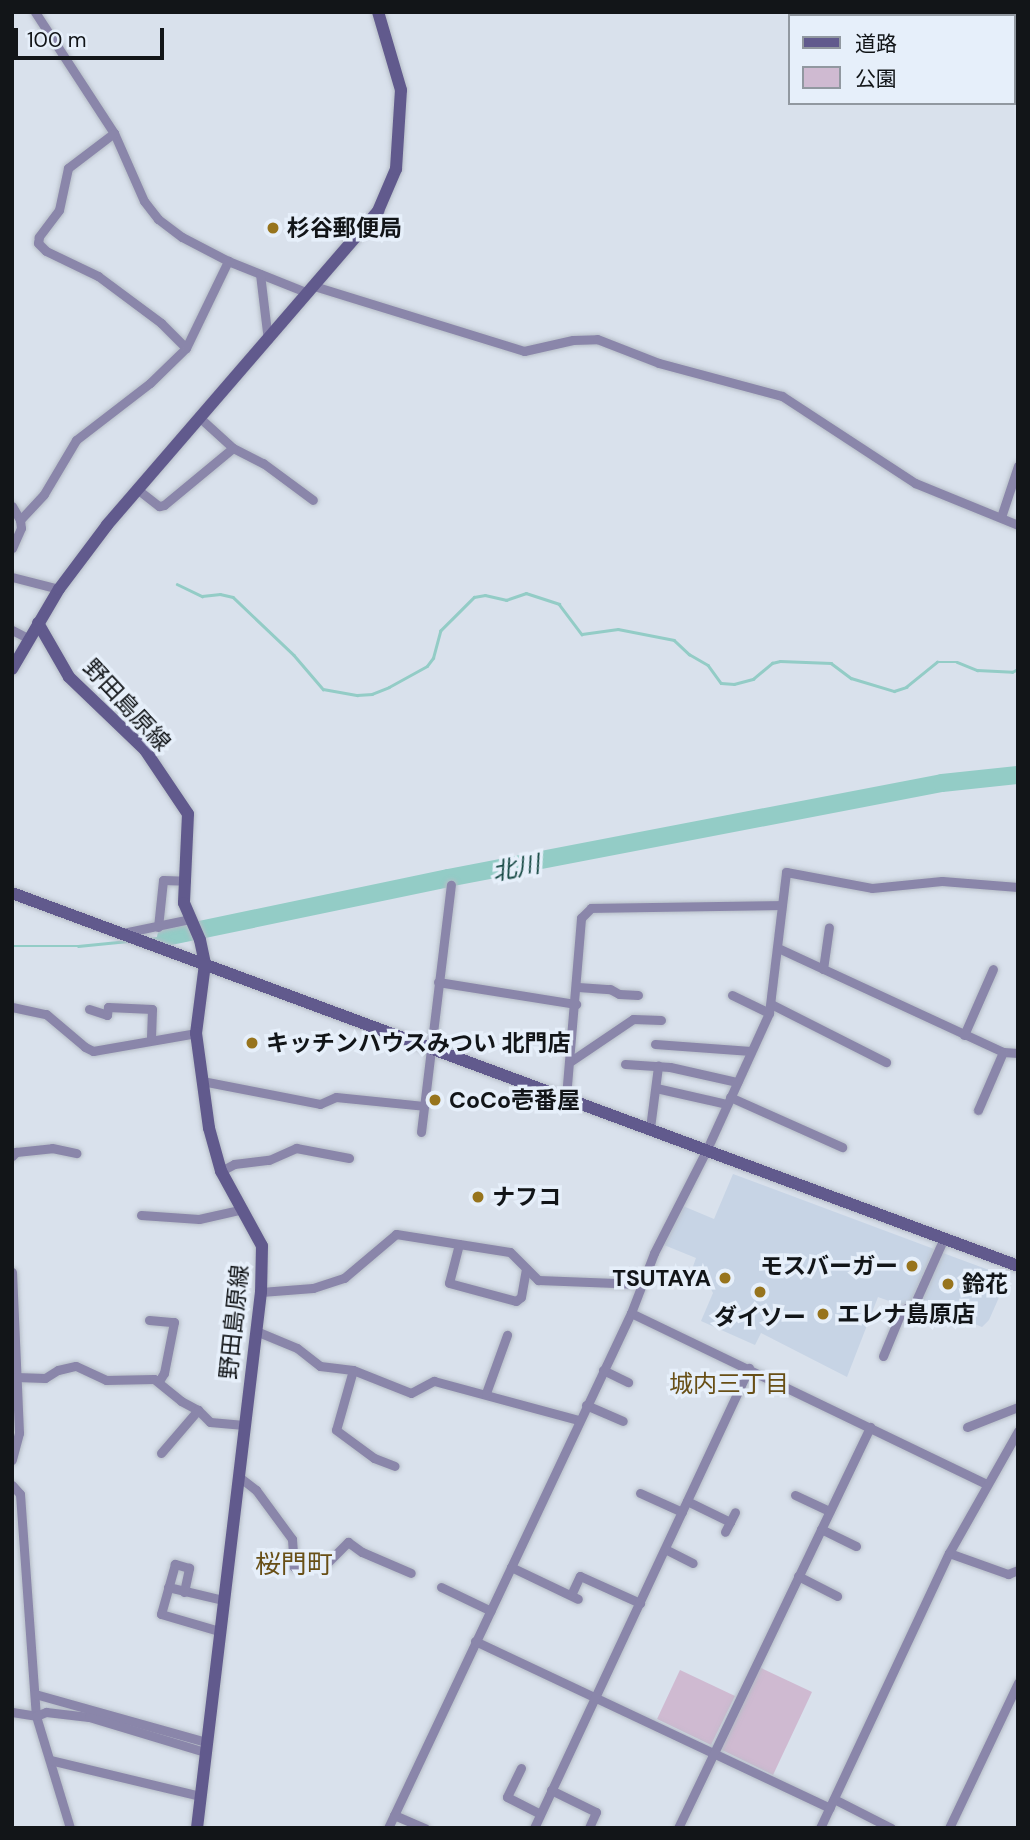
<!DOCTYPE html>
<meta charset="utf-8">
<style>
body{margin:0}
#map{position:relative;width:1030px;height:1840px;overflow:hidden;background:#d9e1ec;font-family:"DM Sans","Noto Sans JP",sans-serif}
div>[style]{position:absolute}
[style*='--x']{left:calc(var(--x)*1px);top:calc(var(--y)*1px);width:calc(var(--w)*1px);rotate:calc(var(--a)*1deg)}
.built>*{inset:0;background:#c7d4e5}
.green>*{inset:0;background:#cfbad1}
.stream>*{height:2.5px;margin:-1.25px;padding:0 1.25px;transform-origin:1.25px;border-radius:1.25px;background:#93ccc6}
.river>*{height:18px;margin:-9px;padding:0 9px;transform-origin:9px;border-radius:9px;background:#93ccc6}
.roads{filter:drop-shadow(0 0 2px #b5bcc6) drop-shadow(0 0 2px #b5bcc6)}
.street>*{height:9px;margin:-4.5px;padding:0 4.5px;transform-origin:4.5px;border-radius:4.5px;background:#8a86aa}
.secondary>*{height:12px;margin:-6px;padding:0 6px;transform-origin:6px;border-radius:6px;background:#615a8d}
.dots>*{width:19px;height:19px;translate:-50% -50%;box-sizing:border-box;border:4px solid #e6effa;border-radius:50%}
span{translate:-50% -50%;white-space:nowrap;text-align:center;line-height:1.15;-webkit-text-stroke:7px #e6effa;paint-order:stroke}
.poi-label{font-size:23px;color:#121518;font-weight:700}
.left{translate:0 -50%;text-align:left}
.right{translate:-100% -50%;text-align:right}
.street-label{font-size:23px;color:#121518}
.water-label{font-size:24px;color:#144742;font-style:italic}
.neighbourhood-label{font-size:24px;color:#684f16}
.quarter-label{font-size:26px;color:#684f16}
.frame{position:absolute;inset:0;border:14px solid #121518;pointer-events:none}
.legend{position:absolute;left:788px;top:14px;width:228px;height:91px;box-sizing:border-box;background:#e6effa;border:2px solid #9198a0;margin:0;padding:9px 12px;list-style:none;font-size:21px;color:#121518}
.legend li{display:flex;align-items:center;gap:14px;height:35px}
.legend b{width:35px;border:2px solid #9198a0}
.scale{position:absolute;left:14px;top:28px;width:150px;height:32px;box-sizing:border-box;border:4px solid #121518;border-top:0;padding-left:9px;font-size:21px;line-height:24px;white-space:nowrap;color:#121518;-webkit-text-stroke:5px #e6effa;paint-order:stroke}
</style>
<div id="map">
<div class="built">
<i style="clip-path:polygon(733px 1174px,934px 1249px,911px 1302px,900px 1305px,878px 1297px,847px 1377px,761px 1333px,755px 1345px,701px 1321px,713px 1293px,708px 1283px,690px 1275px,696px 1258px,664px 1245px,683px 1206px,714px 1219px)"></i>
<i style="clip-path:polygon(943px 1253px,1008px 1277px,989px 1320px,982px 1327px,938px 1309px,918px 1308px)"></i>
</div>
<div class="green">
<i style="clip-path:polygon(759px 1667px,812px 1692px,773px 1775px,720px 1749px)"></i>
<i style="clip-path:polygon(680px 1670px,735px 1696px,711px 1745px,657px 1719px)"></i>
</div>
<div class="stream">
<i style="--x:177;--y:584;--w:28;--a:26"></i>
<i style="--x:202;--y:596;--w:18;--a:-6"></i>
<i style="--x:220;--y:594;--w:13;--a:13"></i>
<i style="--x:233;--y:597;--w:84;--a:43.6"></i>
<i style="--x:294;--y:655;--w:45;--a:49.5"></i>
<i style="--x:323;--y:689;--w:35;--a:10"></i>
<i style="--x:357;--y:695;--w:15;--a:-4"></i>
<i style="--x:372;--y:694;--w:18;--a:-22"></i>
<i style="--x:389;--y:687;--w:43;--a:-28.9"></i>
<i style="--x:427;--y:666;--w:10;--a:-53"></i>
<i style="--x:433;--y:658;--w:28;--a:-75"></i>
<i style="--x:440;--y:631;--w:48;--a:-45"></i>
<i style="--x:474;--y:597;--w:11;--a:-10"></i>
<i style="--x:485;--y:595;--w:22;--a:13"></i>
<i style="--x:506;--y:600;--w:21;--a:-19"></i>
<i style="--x:526;--y:593;--w:35;--a:18"></i>
<i style="--x:559;--y:604;--w:38;--a:53"></i>
<i style="--x:582;--y:634;--w:36;--a:-8"></i>
<i style="--x:618;--y:629;--w:57;--a:11.1"></i>
<i style="--x:674;--y:640;--w:21;--a:43"></i>
<i style="--x:689;--y:654;--w:22;--a:30"></i>
<i style="--x:708;--y:665;--w:22;--a:54"></i>
<i style="--x:721;--y:683;--w:13;--a:4"></i>
<i style="--x:734;--y:684;--w:20;--a:-15"></i>
<i style="--x:753;--y:679;--w:25;--a:-40"></i>
<i style="--x:772;--y:663;--w:8;--a:-14"></i>
<i style="--x:780;--y:661;--w:51;--a:2.2"></i>
<i style="--x:831;--y:663;--w:25;--a:37"></i>
<i style="--x:851;--y:678;--w:45;--a:16.8"></i>
<i style="--x:894;--y:691;--w:13;--a:-18"></i>
<i style="--x:906;--y:687;--w:40;--a:-39"></i>
<i style="--x:937;--y:662;--w:20;--a:0"></i>
<i style="--x:957;--y:662;--w:22;--a:22"></i>
<i style="--x:977;--y:670;--w:35;--a:3"></i>
<i style="--x:1012;--y:672;--w:7;--a:-27"></i>
<i style="--x:148;--y:939;--w:18;--a:-6"></i>
<i style="--x:12;--y:946;--w:66;--a:0"></i>
<i style="--x:78;--y:946;--w:50;--a:-5.7"></i>
</div>
<div class="river">
<i style="--x:166;--y:937;--w:288;--a:-11.8"></i>
<i style="--x:448;--y:878;--w:503;--a:-10.89"></i>
<i style="--x:942;--y:783;--w:76;--a:-6"></i>
</div>
<div class="roads">
<div class="street">
<i style="--x:35;--y:12;--w:145;--a:56.9"></i>
<i style="--x:114;--y:133;--w:74;--a:66.2"></i>
<i style="--x:144;--y:201;--w:23;--a:52"></i>
<i style="--x:158;--y:219;--w:30;--a:37"></i>
<i style="--x:182;--y:237;--w:52;--a:27.6"></i>
<i style="--x:228;--y:261;--w:86;--a:21.8"></i>
<i style="--x:114;--y:133;--w:58;--a:142.7"></i>
<i style="--x:68;--y:168;--w:43;--a:102.1"></i>
<i style="--x:59;--y:210;--w:34;--a:127"></i>
<i style="--x:39;--y:237;--w:6;--a:99"></i>
<i style="--x:38;--y:243;--w:11;--a:45"></i>
<i style="--x:46;--y:251;--w:58;--a:25.7"></i>
<i style="--x:98;--y:276;--w:79;--a:36.7"></i>
<i style="--x:161;--y:323;--w:35;--a:45"></i>
<i style="--x:260;--y:274;--w:66;--a:83.1"></i>
<i style="--x:314;--y:286;--w:220;--a:17.2"></i>
<i style="--x:524;--y:351;--w:50;--a:-12.7"></i>
<i style="--x:573;--y:340;--w:24;--a:-2"></i>
<i style="--x:597;--y:339;--w:66;--a:21.2"></i>
<i style="--x:659;--y:363;--w:127;--a:15"></i>
<i style="--x:782;--y:396;--w:159;--a:33.2"></i>
<i style="--x:915;--y:483;--w:111;--a:22.2"></i>
<i style="--x:200;--y:418;--w:45;--a:42.3"></i>
<i style="--x:233;--y:448;--w:34;--a:27"></i>
<i style="--x:263;--y:463;--w:62;--a:36.5"></i>
<i style="--x:137;--y:489;--w:28;--a:38"></i>
<i style="--x:159;--y:506;--w:5;--a:-11"></i>
<i style="--x:164;--y:505;--w:89;--a:-39.6"></i>
<i style="--x:12;--y:506;--w:16;--a:60"></i>
<i style="--x:20;--y:520;--w:8;--a:83"></i>
<i style="--x:21;--y:528;--w:22;--a:114"></i>
<i style="--x:1001;--y:517;--w:54;--a:-71.6"></i>
<i style="--x:20;--y:520;--w:35;--a:-47"></i>
<i style="--x:44;--y:494;--w:63;--a:-59.3"></i>
<i style="--x:76;--y:440;--w:93;--a:-37.6"></i>
<i style="--x:150;--y:383;--w:50;--a:-44.2"></i>
<i style="--x:186;--y:348;--w:97;--a:-64.2"></i>
<i style="--x:12;--y:577;--w:49;--a:14.3"></i>
<i style="--x:12;--y:630;--w:18;--a:27"></i>
<i style="--x:158;--y:927;--w:47;--a:-83.9"></i>
<i style="--x:163;--y:880;--w:23;--a:2"></i>
<i style="--x:123;--y:933;--w:68;--a:-11.8"></i>
<i style="--x:778;--y:948;--w:248;--a:24.8"></i>
<i style="--x:1003;--y:1052;--w:15;--a:4"></i>
<i style="--x:823;--y:969;--w:42;--a:-81.9"></i>
<i style="--x:438;--y:982;--w:140;--a:9.1"></i>
<i style="--x:578;--y:987;--w:32;--a:4"></i>
<i style="--x:610;--y:989;--w:10;--a:29"></i>
<i style="--x:619;--y:994;--w:19;--a:3"></i>
<i style="--x:732;--y:995;--w:41;--a:25.9"></i>
<i style="--x:771;--y:1004;--w:129;--a:26.8"></i>
<i style="--x:12;--y:1007;--w:35;--a:12"></i>
<i style="--x:46;--y:1014;--w:51;--a:40.2"></i>
<i style="--x:85;--y:1047;--w:9;--a:27"></i>
<i style="--x:93;--y:1051;--w:105;--a:-9.9"></i>
<i style="--x:89;--y:1009;--w:19;--a:18"></i>
<i style="--x:107;--y:1015;--w:8;--a:-83"></i>
<i style="--x:108;--y:1007;--w:44;--a:2.6"></i>
<i style="--x:152;--y:1009;--w:29;--a:92"></i>
<i style="--x:964;--y:1035;--w:72;--a:-66.3"></i>
<i style="--x:655;--y:1044;--w:96;--a:4.2"></i>
<i style="--x:571;--y:1061;--w:75;--a:-34.1"></i>
<i style="--x:633;--y:1019;--w:28;--a:2"></i>
<i style="--x:625;--y:1064;--w:45;--a:3.8"></i>
<i style="--x:670;--y:1067;--w:69;--a:12.6"></i>
<i style="--x:202;--y:1081;--w:120;--a:11"></i>
<i style="--x:320;--y:1104;--w:17;--a:-24"></i>
<i style="--x:336;--y:1097;--w:88;--a:5.8"></i>
<i style="--x:656;--y:1088;--w:73;--a:12.7"></i>
<i style="--x:566;--y:1097;--w:180;--a:-85.2"></i>
<i style="--x:581;--y:918;--w:14;--a:-45"></i>
<i style="--x:591;--y:908;--w:189;--a:-0.9"></i>
<i style="--x:730;--y:1097;--w:123;--a:24.1"></i>
<i style="--x:978;--y:1110;--w:63;--a:-66.7"></i>
<i style="--x:650;--y:1128;--w:63;--a:-82.6"></i>
<i style="--x:421;--y:1132;--w:249;--a:-83.1"></i>
<i style="--x:12;--y:1156;--w:6;--a:-45"></i>
<i style="--x:16;--y:1152;--w:36;--a:-6"></i>
<i style="--x:52;--y:1148;--w:25;--a:12"></i>
<i style="--x:221;--y:1171;--w:15;--a:-28"></i>
<i style="--x:234;--y:1164;--w:35;--a:-7"></i>
<i style="--x:269;--y:1160;--w:30;--a:-24"></i>
<i style="--x:296;--y:1148;--w:54;--a:10.7"></i>
<i style="--x:141;--y:1215;--w:58;--a:3.9"></i>
<i style="--x:199;--y:1219;--w:45;--a:-12.8"></i>
<i style="--x:459;--y:1244;--w:40;--a:104.4"></i>
<i style="--x:449;--y:1283;--w:69;--a:15"></i>
<i style="--x:516;--y:1301;--w:6;--a:-39"></i>
<i style="--x:521;--y:1297;--w:29;--a:-80"></i>
<i style="--x:12;--y:1272;--w:161;--a:87.5"></i>
<i style="--x:19;--y:1433;--w:28;--a:105"></i>
<i style="--x:261;--y:1292;--w:52;--a:-4.4"></i>
<i style="--x:313;--y:1288;--w:33;--a:-18"></i>
<i style="--x:344;--y:1278;--w:68;--a:-40.2"></i>
<i style="--x:396;--y:1234;--w:115;--a:9"></i>
<i style="--x:510;--y:1252;--w:40;--a:45"></i>
<i style="--x:538;--y:1280;--w:103;--a:2.2"></i>
<i style="--x:631;--y:1313;--w:393;--a:25.7"></i>
<i style="--x:149;--y:1320;--w:25;--a:5"></i>
<i style="--x:174;--y:1322;--w:52;--a:101.1"></i>
<i style="--x:164;--y:1373;--w:9;--a:122"></i>
<i style="--x:256;--y:1331;--w:44;--a:22.5"></i>
<i style="--x:297;--y:1348;--w:29;--a:38"></i>
<i style="--x:320;--y:1366;--w:33;--a:7"></i>
<i style="--x:353;--y:1370;--w:62;--a:21.6"></i>
<i style="--x:411;--y:1393;--w:26;--a:-28"></i>
<i style="--x:434;--y:1381;--w:150;--a:15.1"></i>
<i style="--x:883;--y:1356;--w:50;--a:-67.6"></i>
<i style="--x:902;--y:1310;--w:13;--a:-23"></i>
<i style="--x:914;--y:1305;--w:73;--a:-65.9"></i>
<i style="--x:353;--y:1370;--w:62;--a:105.8"></i>
<i style="--x:336;--y:1430;--w:47;--a:36.4"></i>
<i style="--x:374;--y:1458;--w:22;--a:21"></i>
<i style="--x:603;--y:1370;--w:28;--a:26"></i>
<i style="--x:16;--y:1377;--w:29;--a:2"></i>
<i style="--x:45;--y:1378;--w:15;--a:-32"></i>
<i style="--x:58;--y:1370;--w:18;--a:-13"></i>
<i style="--x:76;--y:1366;--w:33;--a:25"></i>
<i style="--x:106;--y:1380;--w:48;--a:-1.2"></i>
<i style="--x:154;--y:1379;--w:35;--a:39"></i>
<i style="--x:181;--y:1401;--w:19;--a:28"></i>
<i style="--x:198;--y:1410;--w:17;--a:45"></i>
<i style="--x:210;--y:1422;--w:34;--a:5"></i>
<i style="--x:486;--y:1393;--w:62;--a:-70.1"></i>
<i style="--x:586;--y:1405;--w:40;--a:23.4"></i>
<i style="--x:967;--y:1427;--w:55;--a:-21.4"></i>
<i style="--x:161;--y:1453;--w:57;--a:-49.3"></i>
<i style="--x:238;--y:1476;--w:23;--a:38"></i>
<i style="--x:256;--y:1490;--w:61;--a:53.7"></i>
<i style="--x:292;--y:1539;--w:28;--a:86"></i>
<i style="--x:294;--y:1567;--w:33;--a:-7"></i>
<i style="--x:327;--y:1563;--w:30;--a:-45"></i>
<i style="--x:348;--y:1542;--w:17;--a:36"></i>
<i style="--x:362;--y:1552;--w:53;--a:23.2"></i>
<i style="--x:12;--y:1485;--w:12;--a:48"></i>
<i style="--x:20;--y:1494;--w:223;--a:85.9"></i>
<i style="--x:36;--y:1716;--w:117;--a:73.1"></i>
<i style="--x:640;--y:1493;--w:46;--a:24.3"></i>
<i style="--x:795;--y:1495;--w:38;--a:25"></i>
<i style="--x:687;--y:1501;--w:48;--a:26"></i>
<i style="--x:730;--y:1522;--w:11;--a:117"></i>
<i style="--x:730;--y:1522;--w:11;--a:-63"></i>
<i style="--x:821;--y:1529;--w:39;--a:26"></i>
<i style="--x:665;--y:1549;--w:31;--a:27"></i>
<i style="--x:949;--y:1553;--w:63;--a:19.6"></i>
<i style="--x:1008;--y:1574;--w:11;--a:-22"></i>
<i style="--x:511;--y:1567;--w:74;--a:25.5"></i>
<i style="--x:798;--y:1576;--w:44;--a:27.1"></i>
<i style="--x:168;--y:1587;--w:57;--a:13.3"></i>
<i style="--x:441;--y:1587;--w:55;--a:25.6"></i>
<i style="--x:184;--y:1592;--w:25;--a:-78"></i>
<i style="--x:189;--y:1568;--w:15;--a:-164"></i>
<i style="--x:175;--y:1564;--w:52;--a:105.6"></i>
<i style="--x:161;--y:1614;--w:60;--a:16.3"></i>
<i style="--x:571;--y:1595;--w:21;--a:-65"></i>
<i style="--x:580;--y:1576;--w:66;--a:24.2"></i>
<i style="--x:475;--y:1641;--w:392;--a:25.2"></i>
<i style="--x:35;--y:1694;--w:178;--a:15.7"></i>
<i style="--x:12;--y:1712;--w:24;--a:9"></i>
<i style="--x:36;--y:1716;--w:11;--a:-22"></i>
<i style="--x:46;--y:1712;--w:43;--a:6.6"></i>
<i style="--x:89;--y:1717;--w:121;--a:16.8"></i>
<i style="--x:50;--y:1760;--w:154;--a:13.5"></i>
<i style="--x:521;--y:1768;--w:32;--a:116"></i>
<i style="--x:507;--y:1797;--w:37;--a:27"></i>
<i style="--x:551;--y:1790;--w:50;--a:26.1"></i>
<i style="--x:596;--y:1812;--w:17;--a:114"></i>
<i style="--x:834;--y:1799;--w:64;--a:27"></i>
<i style="--x:394;--y:1815;--w:34;--a:23"></i>
<i style="--x:388;--y:1828;--w:569;--a:-64.74"></i>
<i style="--x:631;--y:1313;--w:64;--a:-69"></i>
<i style="--x:654;--y:1253;--w:117;--a:-63"></i>
<i style="--x:707;--y:1149;--w:149;--a:-65.5"></i>
<i style="--x:769;--y:1013;--w:142;--a:-83.1"></i>
<i style="--x:786;--y:872;--w:87;--a:10.5"></i>
<i style="--x:872;--y:888;--w:70;--a:-5.7"></i>
<i style="--x:942;--y:881;--w:76;--a:4.5"></i>
<i style="--x:534;--y:1828;--w:508;--a:-64.95"></i>
<i style="--x:678;--y:1828;--w:445;--a:-64.4"></i>
<i style="--x:820;--y:1828;--w:304;--a:-64.9"></i>
<i style="--x:949;--y:1553;--w:140;--a:-60.5"></i>
<i style="--x:949;--y:1828;--w:161;--a:-64.6"></i>
</div>
<div class="secondary">
<i style="--x:38;--y:623;--w:62;--a:60.1"></i>
<i style="--x:69;--y:677;--w:105;--a:43.8"></i>
<i style="--x:145;--y:750;--w:77;--a:56.1"></i>
<i style="--x:188;--y:814;--w:89;--a:92.6"></i>
<i style="--x:184;--y:903;--w:40;--a:66.6"></i>
<i style="--x:200;--y:940;--w:25;--a:78"></i>
<i style="--x:205;--y:964;--w:70;--a:97.4"></i>
<i style="--x:196;--y:1033;--w:96;--a:82.2"></i>
<i style="--x:209;--y:1128;--w:45;--a:74.4"></i>
<i style="--x:221;--y:1171;--w:85;--a:61.3"></i>
<i style="--x:262;--y:1246;--w:46;--a:91.2"></i>
<i style="--x:261;--y:1292;--w:540;--a:96.81"></i>
<i style="--x:12;--y:669;--w:93;--a:-59.6"></i>
<i style="--x:59;--y:589;--w:80;--a:-53.1"></i>
<i style="--x:107;--y:525;--w:415;--a:-49.2"></i>
<i style="--x:378;--y:211;--w:46;--a:-66.8"></i>
<i style="--x:396;--y:169;--w:79;--a:-86.4"></i>
<i style="--x:401;--y:90;--w:81;--a:-106.4"></i>
<i style="--x:12;--y:893;--w:1073;--a:20.34"></i>
</div>
</div>
<div class="dots">
<i style="left:273px;top:228px;background:#97741d"></i>
<i style="left:252px;top:1043px;background:#97741d"></i>
<i style="left:435px;top:1100px;background:#97741d"></i>
<i style="left:478px;top:1197px;background:#97741d"></i>
<i style="left:912px;top:1266px;background:#97741d"></i>
<i style="left:725px;top:1278px;background:#97741d"></i>
<i style="left:948px;top:1284px;background:#97741d"></i>
<i style="left:760px;top:1292px;background:#97741d"></i>
<i style="left:823px;top:1314px;background:#97741d"></i>
</div>
<div class="poi-label">
<span class="left" style="left:287px;top:228px">杉谷郵便局</span>
<span class="left" style="left:266px;top:1043px">キッチンハウスみつい 北門店</span>
<span class="left" style="left:449px;top:1100px">CoCo壱番屋</span>
<span class="left" style="left:492px;top:1197px">ナフコ</span>
<span class="right" style="left:898px;top:1266px">モスバーガー</span>
<span class="right" style="left:711px;top:1278px">TSUTAYA</span>
<span class="left" style="left:962px;top:1284px">鈴花</span>
<span class="left" style="left:837px;top:1314px">エレナ島原店</span>
<span style="left:760px;top:1317px">ダイソー</span>
</div>
<div class="street-label">
<span style="left:127px;top:705px;rotate:47deg">野田島原線</span>
<span style="left:234px;top:1322px;rotate:-84deg">野田島原線</span>
</div>
<div class="water-label">
<span style="left:516px;top:868px;rotate:-11deg">北川</span>
</div>
<div class="neighbourhood-label">
<span style="left:729px;top:1384px">城内三丁目</span>
</div>
<div class="quarter-label">
<span style="left:294px;top:1565px">桜門町</span>
</div>
<div class="frame"></div>
<ul class="legend">
<li><b style="height:9px;background:#615a8d"></b>道路</li>
<li><b style="height:19px;background:#cfbad1"></b>公園</li>
</ul>
<div class="scale">100 m</div>
</div>
